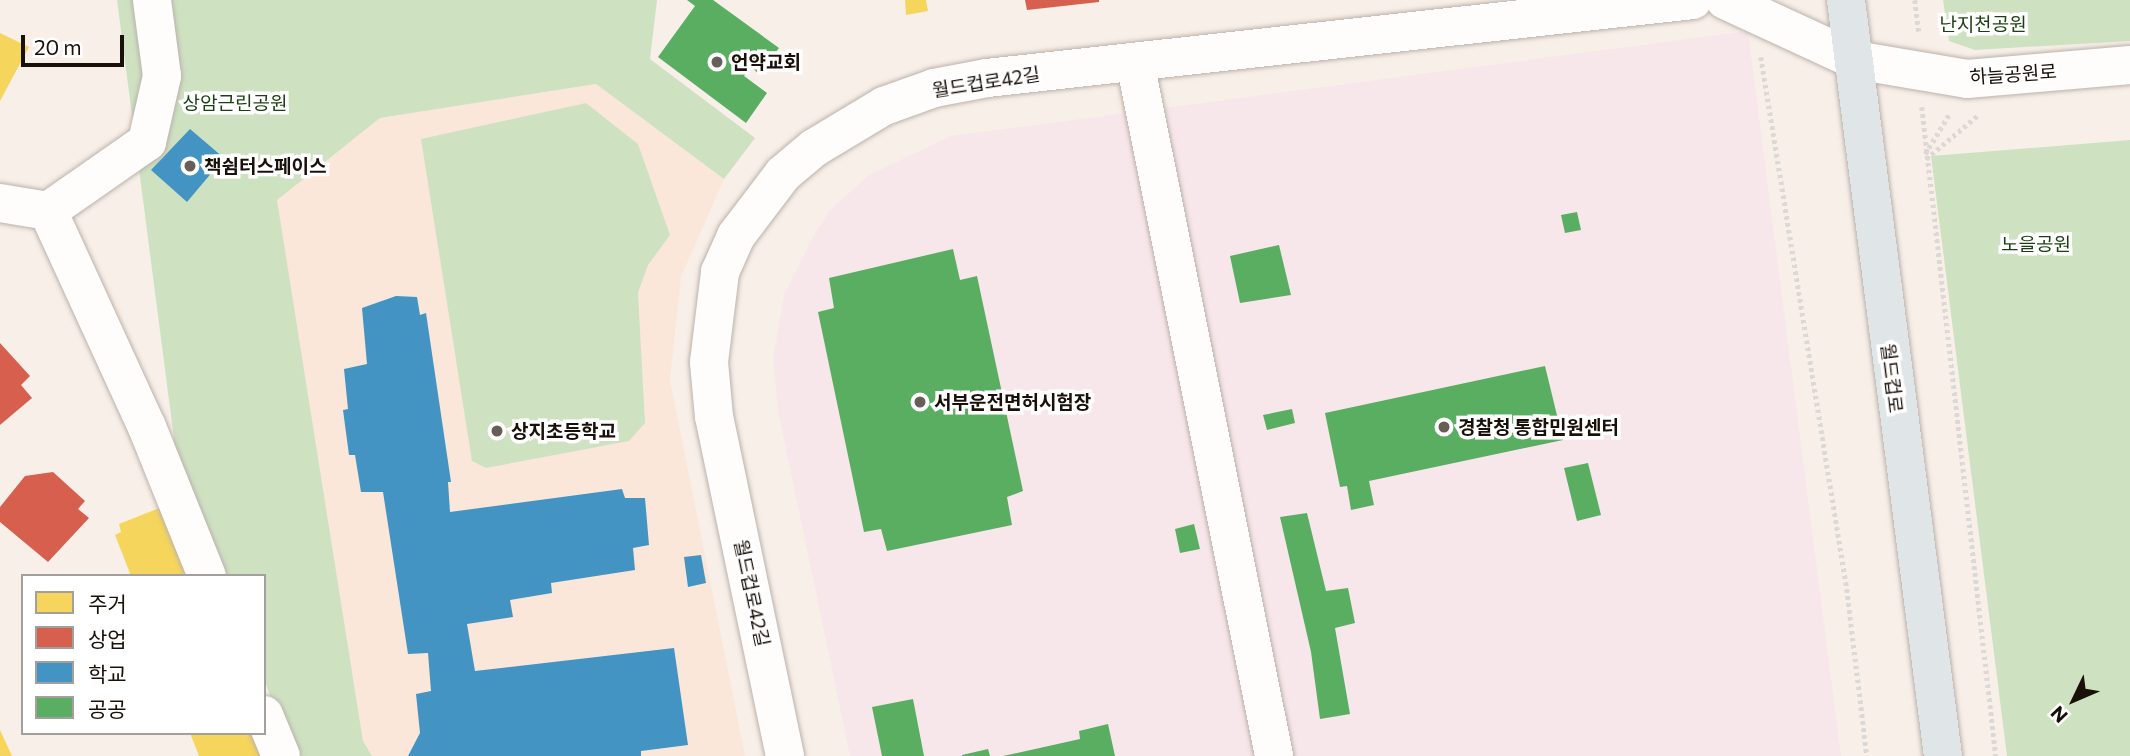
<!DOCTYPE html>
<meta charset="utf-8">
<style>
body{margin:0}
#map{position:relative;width:2130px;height:756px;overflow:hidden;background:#f8efe8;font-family:Commissioner,"Noto Sans KR",sans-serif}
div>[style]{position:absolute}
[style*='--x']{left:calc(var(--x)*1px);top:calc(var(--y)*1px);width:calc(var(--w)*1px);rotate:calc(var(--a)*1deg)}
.commercial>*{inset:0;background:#f8e7ea}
.built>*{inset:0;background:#fae7d9}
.green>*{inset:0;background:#cee2c2}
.homes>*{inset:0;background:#f6d55c}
.shops>*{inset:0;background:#d6604d}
.schools>*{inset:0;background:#4393c3}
.public>*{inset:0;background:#5aae61}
.path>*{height:4.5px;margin-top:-2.25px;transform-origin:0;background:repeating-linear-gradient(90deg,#dbd8d6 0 3.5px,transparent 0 7px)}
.roads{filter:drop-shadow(0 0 2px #bab2ac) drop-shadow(0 0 2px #bab2ac)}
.minor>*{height:38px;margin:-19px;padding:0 19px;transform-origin:19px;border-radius:19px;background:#fefdfc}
.major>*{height:38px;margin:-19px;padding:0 19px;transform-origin:19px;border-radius:19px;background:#e0e5e7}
.dots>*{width:19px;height:19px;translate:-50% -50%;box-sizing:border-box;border:4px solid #fff;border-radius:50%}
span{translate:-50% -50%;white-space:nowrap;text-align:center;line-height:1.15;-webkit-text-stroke:7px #fff;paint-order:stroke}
.park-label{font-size:19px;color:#1b3e12}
.poi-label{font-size:19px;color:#191009;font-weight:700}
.left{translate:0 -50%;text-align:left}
.street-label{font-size:19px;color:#191009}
.legend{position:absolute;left:21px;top:574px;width:245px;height:161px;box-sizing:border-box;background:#fff;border:2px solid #a39f9d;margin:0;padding:9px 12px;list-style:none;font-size:21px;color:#191009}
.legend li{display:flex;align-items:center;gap:14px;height:35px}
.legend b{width:35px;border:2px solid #a39f9d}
.north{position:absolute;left:2039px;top:665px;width:70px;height:70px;-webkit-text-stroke:5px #fff;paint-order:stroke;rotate:226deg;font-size:19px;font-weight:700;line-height:28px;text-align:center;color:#191009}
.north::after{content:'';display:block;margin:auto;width:24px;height:32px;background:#191009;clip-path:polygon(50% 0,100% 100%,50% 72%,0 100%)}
.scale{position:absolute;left:21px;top:35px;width:103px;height:32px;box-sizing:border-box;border:4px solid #191009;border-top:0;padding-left:9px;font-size:21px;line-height:24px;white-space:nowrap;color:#191009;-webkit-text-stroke:5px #fff;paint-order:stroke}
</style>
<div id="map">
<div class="commercial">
<i style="clip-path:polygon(1748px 31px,1841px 756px,850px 756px,778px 411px,773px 359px,784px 295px,813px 237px,830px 210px,869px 175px,951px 136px)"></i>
</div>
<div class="built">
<i style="clip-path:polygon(596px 84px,724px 179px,681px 277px,670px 380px,745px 756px,372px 756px,363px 742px,276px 200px,380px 118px)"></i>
</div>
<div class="green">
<i style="clip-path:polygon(117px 0,657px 0,650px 59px,755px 138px,724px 179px,596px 84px,380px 118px,277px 200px,363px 741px,372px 756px,292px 756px,264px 679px,264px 576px,223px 576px,179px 477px)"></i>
<i style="clip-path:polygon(1943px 0,2130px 0,2130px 41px,1975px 50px,1949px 41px)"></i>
<i style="clip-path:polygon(586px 103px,638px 144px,670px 235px,648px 265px,638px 293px,645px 423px,629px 441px,486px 468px,472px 461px,421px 139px)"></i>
<i style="clip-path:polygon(2130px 140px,2130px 756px,2007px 756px,1931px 156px)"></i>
</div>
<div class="homes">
<i style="clip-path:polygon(905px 0,926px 0,928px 11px,906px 15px)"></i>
<i style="clip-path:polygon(0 33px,29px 47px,0 101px)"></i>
<i style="clip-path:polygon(167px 505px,194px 576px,131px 576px,115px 535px,121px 532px,119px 524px)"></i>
<i style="clip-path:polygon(0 730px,12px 756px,0 756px)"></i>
<i style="clip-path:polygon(190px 733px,254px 733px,263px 756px,199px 756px)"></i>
</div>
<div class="shops">
<i style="clip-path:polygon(1025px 0,1099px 0,1099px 2px,1027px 10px)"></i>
<i style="clip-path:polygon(0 343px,30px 376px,21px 385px,32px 398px,0 425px)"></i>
<i style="clip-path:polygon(53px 472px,85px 501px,78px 509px,89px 518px,48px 562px,0 522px,0 507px,25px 476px)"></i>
</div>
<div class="schools">
<i style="clip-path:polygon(190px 129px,224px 158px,187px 202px,151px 170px)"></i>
<i style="clip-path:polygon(396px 296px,417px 297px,420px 315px,426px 313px,451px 482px,448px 482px,450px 512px,622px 489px,625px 498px,645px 498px,649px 545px,633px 548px,635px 570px,551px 583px,552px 593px,510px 600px,513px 617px,467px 624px,475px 671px,674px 648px,688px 745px,641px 751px,641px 756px,408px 756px,420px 733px,416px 694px,431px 691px,428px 653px,408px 654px,383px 492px,361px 492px,355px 455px,349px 455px,343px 410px,348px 409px,344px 369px,367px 364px,362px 308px)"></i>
<i style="clip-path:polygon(701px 555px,706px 583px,688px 587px,684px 557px)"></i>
</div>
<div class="public">
<i style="clip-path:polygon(687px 0,713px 0,779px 48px,759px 74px,751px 67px,744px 76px,767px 93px,746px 123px,658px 57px,695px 6px)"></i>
<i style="clip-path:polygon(1577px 212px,1581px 230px,1565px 233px,1561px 215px)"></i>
<i style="clip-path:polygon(1279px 245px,1291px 295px,1240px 303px,1230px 256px)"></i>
<i style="clip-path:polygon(953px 249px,960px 280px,977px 276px,1023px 491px,1007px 497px,1012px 525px,887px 551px,881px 529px,864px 532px,818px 312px,834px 308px,829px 278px)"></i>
<i style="clip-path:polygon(1545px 366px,1563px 440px,1369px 481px,1374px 505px,1351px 510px,1347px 486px,1340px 487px,1325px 413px)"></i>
<i style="clip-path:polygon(1292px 409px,1295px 423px,1267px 430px,1263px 415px)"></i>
<i style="clip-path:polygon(1588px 463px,1601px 515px,1577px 521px,1564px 468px)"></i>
<i style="clip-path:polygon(1307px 513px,1326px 591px,1348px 588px,1355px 623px,1335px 628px,1350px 714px,1320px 719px,1311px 652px,1280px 517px)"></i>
<i style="clip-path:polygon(1194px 524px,1200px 549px,1180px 553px,1175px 529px)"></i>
<i style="clip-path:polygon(913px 699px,924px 756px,882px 756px,872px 707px)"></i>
<i style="clip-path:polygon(1108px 724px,1115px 756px,1003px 756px,1080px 739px,1079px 731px)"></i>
<i style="clip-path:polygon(988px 749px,990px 756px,962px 756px,962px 755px)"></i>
</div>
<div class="path">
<i style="--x:1915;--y:0;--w:35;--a:83"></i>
<i style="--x:1761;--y:57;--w:539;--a:80.82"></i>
<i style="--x:1847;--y:589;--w:168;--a:83.2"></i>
<i style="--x:1922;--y:107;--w:653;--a:83.5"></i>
<i style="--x:1925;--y:154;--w:48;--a:-58.6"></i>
<i style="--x:1926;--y:159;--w:68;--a:-40.2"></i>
</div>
<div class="roads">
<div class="minor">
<i style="--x:1725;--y:0;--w:143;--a:24.8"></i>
<i style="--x:1855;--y:60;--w:114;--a:9.6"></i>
<i style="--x:1967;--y:79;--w:164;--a:-4.9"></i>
<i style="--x:1135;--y:62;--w:708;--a:78.67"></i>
<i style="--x:0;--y:203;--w:49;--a:9.5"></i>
<i style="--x:48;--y:211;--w:121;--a:-34.9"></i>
<i style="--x:147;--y:142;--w:68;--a:-77.2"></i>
<i style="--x:162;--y:76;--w:77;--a:-97.5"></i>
<i style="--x:48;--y:211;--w:238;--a:65.4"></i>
<i style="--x:147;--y:427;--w:161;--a:68.1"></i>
<i style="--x:264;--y:715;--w:44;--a:67.5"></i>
<i style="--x:785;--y:756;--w:346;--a:-101.8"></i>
<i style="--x:714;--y:417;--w:55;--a:-95.2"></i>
<i style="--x:709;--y:362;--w:91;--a:-83"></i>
<i style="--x:720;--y:272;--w:39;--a:-66"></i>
<i style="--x:736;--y:236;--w:78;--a:-52.8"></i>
<i style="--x:783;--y:174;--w:40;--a:-40"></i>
<i style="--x:814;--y:148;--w:82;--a:-31"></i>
<i style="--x:884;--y:106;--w:53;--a:-19.8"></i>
<i style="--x:934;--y:88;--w:54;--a:-10.7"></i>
<i style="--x:987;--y:78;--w:710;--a:-6.3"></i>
</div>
<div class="major">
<i style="--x:1846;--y:0;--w:762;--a:82.69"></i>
</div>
</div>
<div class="dots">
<i style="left:717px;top:62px;background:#675e57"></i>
<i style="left:190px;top:166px;background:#675e57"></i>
<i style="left:920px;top:402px;background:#675e57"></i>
<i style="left:1444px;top:427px;background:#675e57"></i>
<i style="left:497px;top:431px;background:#675e57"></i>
</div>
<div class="park-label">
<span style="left:1983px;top:24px">난지천공원</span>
<span style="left:235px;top:103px">상암근린공원</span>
<span style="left:2036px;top:244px">노을공원</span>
</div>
<div class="poi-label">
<span class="left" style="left:731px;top:62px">언약교회</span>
<span class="left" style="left:204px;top:166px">책쉼터스페이스</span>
<span class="left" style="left:934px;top:402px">서부운전면허시험장</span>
<span class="left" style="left:1458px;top:427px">경찰청 통합민원센터</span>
<span class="left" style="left:511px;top:431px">상지초등학교</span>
</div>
<div class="street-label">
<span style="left:2013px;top:74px;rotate:-4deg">하늘공원로</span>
<span style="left:986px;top:82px;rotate:-9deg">월드컵로42길</span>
<span style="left:1892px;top:378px;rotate:83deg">월드컵로</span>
<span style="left:752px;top:593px;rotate:78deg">월드컵로42길</span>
</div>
<ul class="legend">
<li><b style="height:19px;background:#f6d55c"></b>주거</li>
<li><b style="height:19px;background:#d6604d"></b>상업</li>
<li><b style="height:19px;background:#4393c3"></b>학교</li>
<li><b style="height:19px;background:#5aae61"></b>공공</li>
</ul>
<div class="north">N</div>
<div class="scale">20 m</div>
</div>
